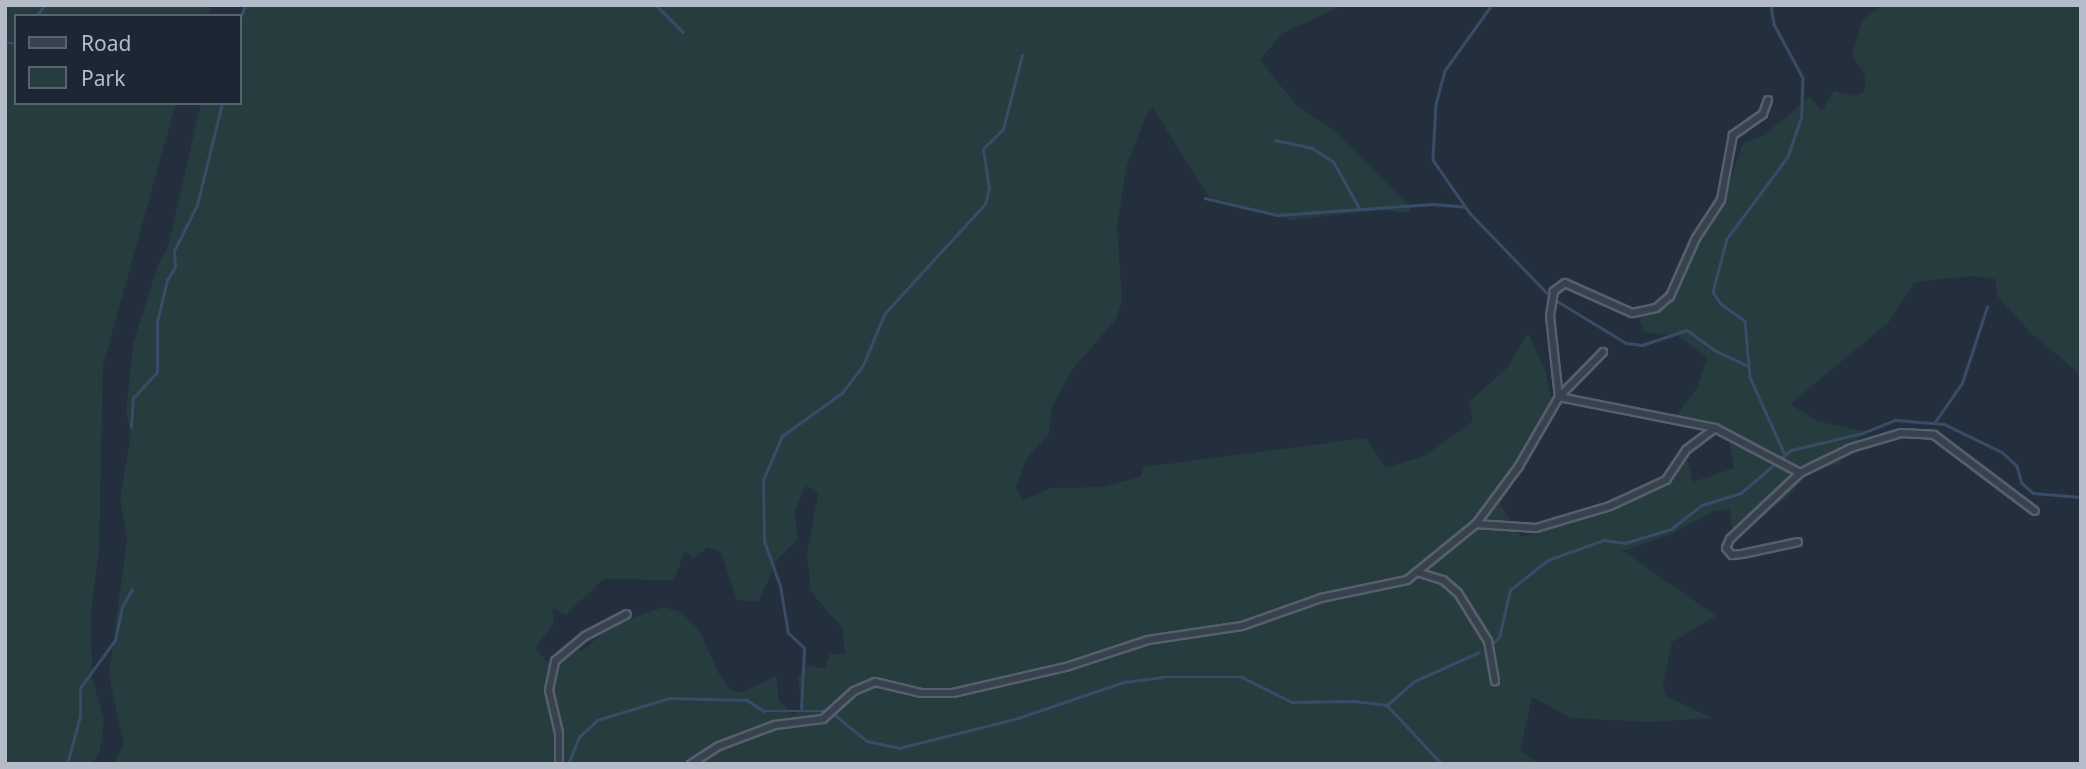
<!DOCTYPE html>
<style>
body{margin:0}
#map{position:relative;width:2086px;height:769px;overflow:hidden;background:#242f3e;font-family:"Noto Sans",sans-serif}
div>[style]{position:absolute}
.green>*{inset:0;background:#263c3f}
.stream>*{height:2.5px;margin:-1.25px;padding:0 1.25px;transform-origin:1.25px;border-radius:1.25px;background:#394c67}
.roads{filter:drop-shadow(2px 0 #565f6c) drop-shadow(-2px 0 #565f6c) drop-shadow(0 2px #565f6c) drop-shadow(0 -2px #565f6c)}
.street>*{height:6px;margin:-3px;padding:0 3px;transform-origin:3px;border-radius:3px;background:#38414e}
span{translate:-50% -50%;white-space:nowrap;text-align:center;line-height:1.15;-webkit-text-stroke:6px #1d2633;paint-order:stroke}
.frame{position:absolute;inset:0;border:7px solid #b4bcc9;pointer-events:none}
.legend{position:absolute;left:14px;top:14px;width:228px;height:91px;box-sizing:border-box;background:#1d2633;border:2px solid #59626f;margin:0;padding:9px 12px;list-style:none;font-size:21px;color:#b4bcc9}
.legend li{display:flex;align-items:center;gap:14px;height:35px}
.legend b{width:35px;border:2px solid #59626f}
</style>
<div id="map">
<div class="green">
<div style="clip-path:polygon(5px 5px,212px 5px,207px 16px,16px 16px,16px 103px,176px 103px,103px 365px,99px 551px,91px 612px,92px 676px,104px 720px,100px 752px,92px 764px,5px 764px)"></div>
<div style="clip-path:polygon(evenodd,245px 5px,1344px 5px,1283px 33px,1260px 60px,1296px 105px,1332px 129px,1410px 207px,1410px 213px,1380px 210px,1291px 220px,1208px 196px,1153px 108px,1147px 113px,1127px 164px,1117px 226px,1122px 299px,1116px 319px,1073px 369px,1052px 406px,1049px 434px,1026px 459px,1016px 487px,1023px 500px,1051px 488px,1102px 487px,1140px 477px,1144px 467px,1366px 438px,1385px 468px,1425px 456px,1473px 421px,1469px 402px,1508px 367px,1528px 333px,1545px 370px,1553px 406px,1545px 429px,1500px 505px,1522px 537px,1644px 492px,1647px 482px,1663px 483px,1672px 474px,1671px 461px,1687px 458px,1693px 482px,1734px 468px,1728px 436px,1715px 428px,1672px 421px,1697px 388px,1707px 358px,1679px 336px,1644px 332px,1638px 314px,1672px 299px,1691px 255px,1723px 202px,1743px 143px,1763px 136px,1810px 97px,1822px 111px,1834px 91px,1855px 96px,1865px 91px,1865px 75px,1852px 55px,1862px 20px,1884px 5px,2081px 5px,2081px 375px,2031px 333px,1998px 297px,1995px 279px,1973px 276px,1914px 282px,1889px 322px,1790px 404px,1817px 421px,1867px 432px,1839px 454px,1841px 463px,1809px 472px,1787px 497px,1737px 535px,1732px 536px,1730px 509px,1714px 511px,1671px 534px,1623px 551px,1716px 616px,1672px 642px,1663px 686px,1666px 696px,1712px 718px,1649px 722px,1571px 718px,1532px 697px,1520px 750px,1539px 764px,113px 764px,124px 746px,109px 676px,127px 538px,120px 499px,131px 434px,126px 413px,133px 344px,159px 262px,168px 247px,201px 103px,240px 103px,240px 16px,245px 5px,806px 485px,818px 494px,807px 555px,811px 592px,842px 628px,845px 655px,830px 654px,825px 669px,805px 665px,798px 679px,803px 707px,793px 715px,779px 701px,776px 676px,743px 692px,732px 691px,720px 676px,699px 630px,682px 613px,664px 607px,611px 625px,584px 650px,565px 651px,548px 662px,535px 649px,554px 622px,552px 607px,566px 615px,603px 579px,674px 580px,685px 551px,693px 558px,708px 547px,721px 552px,737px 600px,758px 602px,778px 559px,798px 539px,795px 511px,806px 485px)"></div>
</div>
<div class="stream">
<div style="left:656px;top:5px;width:38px;rotate:45deg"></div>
<div style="left:1492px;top:5px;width:81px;rotate:125.5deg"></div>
<div style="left:1445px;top:71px;width:34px;rotate:105deg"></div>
<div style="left:1436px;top:104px;width:56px;rotate:93.1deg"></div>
<div style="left:1433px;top:160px;width:65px;rotate:55.1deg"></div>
<div style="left:1470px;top:213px;width:111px;rotate:46.1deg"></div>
<div style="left:1771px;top:5px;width:19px;rotate:81deg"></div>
<div style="left:1774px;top:24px;width:61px;rotate:61.8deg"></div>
<div style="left:1803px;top:78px;width:38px;rotate:92deg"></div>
<div style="left:1802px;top:116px;width:43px;rotate:108.9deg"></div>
<div style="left:1788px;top:157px;width:102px;rotate:126.6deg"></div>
<div style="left:1727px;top:239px;width:55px;rotate:104.8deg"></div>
<div style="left:1713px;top:292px;width:14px;rotate:56deg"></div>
<div style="left:1721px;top:304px;width:29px;rotate:35deg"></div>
<div style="left:1745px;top:321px;width:56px;rotate:84.9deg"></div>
<div style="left:1750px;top:377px;width:85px;rotate:65.8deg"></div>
<div style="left:36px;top:16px;width:14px;rotate:-51deg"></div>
<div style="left:240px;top:19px;width:15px;rotate:-70deg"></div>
<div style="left:5px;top:43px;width:11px"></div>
<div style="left:1275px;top:140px;width:38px;rotate:12deg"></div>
<div style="left:1312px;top:148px;width:25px;rotate:32deg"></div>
<div style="left:1333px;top:161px;width:55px;rotate:60.6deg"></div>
<div style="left:1205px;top:198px;width:74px;rotate:13.3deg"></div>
<div style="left:1277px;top:215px;width:156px;rotate:-4deg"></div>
<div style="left:1433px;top:204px;width:32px;rotate:5deg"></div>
<div style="left:1554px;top:299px;width:84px;rotate:31.4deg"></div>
<div style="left:1626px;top:343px;width:16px;rotate:7deg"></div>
<div style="left:1642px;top:345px;width:47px;rotate:-18.4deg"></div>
<div style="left:1687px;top:330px;width:36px;rotate:36deg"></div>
<div style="left:1716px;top:351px;width:35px;rotate:25deg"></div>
<div style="left:1935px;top:422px;width:47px;rotate:-55.3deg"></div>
<div style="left:1962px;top:383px;width:80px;rotate:-71.8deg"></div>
<div style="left:131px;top:427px;width:29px;rotate:-86deg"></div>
<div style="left:133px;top:398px;width:35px;rotate:-47deg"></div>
<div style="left:157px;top:372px;width:50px;rotate:-90deg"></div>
<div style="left:157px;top:322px;width:43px;rotate:-76.6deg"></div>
<div style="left:167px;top:280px;width:15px;rotate:-58deg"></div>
<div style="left:175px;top:267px;width:16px;rotate:-94deg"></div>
<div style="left:174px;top:251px;width:51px;rotate:-63.4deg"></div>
<div style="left:197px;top:205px;width:105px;rotate:-76.2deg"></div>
<div style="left:1491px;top:645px;width:11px;rotate:-45deg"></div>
<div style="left:1499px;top:637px;width:48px;rotate:-76.8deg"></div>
<div style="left:1510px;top:590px;width:48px;rotate:-38.3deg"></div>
<div style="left:1548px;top:560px;width:59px;rotate:-19.7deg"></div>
<div style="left:1604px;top:540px;width:21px;rotate:8deg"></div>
<div style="left:1625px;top:543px;width:48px;rotate:-16.9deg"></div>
<div style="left:1671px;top:529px;width:39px;rotate:-38deg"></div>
<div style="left:1702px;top:505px;width:41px;rotate:-17.1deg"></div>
<div style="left:1741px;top:493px;width:66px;rotate:-40.7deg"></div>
<div style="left:1791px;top:450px;width:74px;rotate:-13.3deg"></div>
<div style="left:1863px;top:433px;width:35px;rotate:-22deg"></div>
<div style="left:1896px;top:420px;width:48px;rotate:4.8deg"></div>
<div style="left:1944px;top:424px;width:64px;rotate:25.8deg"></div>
<div style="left:2002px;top:452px;width:21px;rotate:43deg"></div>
<div style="left:2017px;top:466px;width:18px;rotate:74deg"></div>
<div style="left:2022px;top:483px;width:15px;rotate:42deg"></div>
<div style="left:2033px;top:493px;width:48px;rotate:4.8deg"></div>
<div style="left:1387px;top:705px;width:81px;rotate:47deg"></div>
<div style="left:801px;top:708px;width:60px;rotate:-87.1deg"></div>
<div style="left:804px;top:648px;width:22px;rotate:-137deg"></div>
<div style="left:788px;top:633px;width:48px;rotate:-99.7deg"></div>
<div style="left:780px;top:586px;width:48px;rotate:-109.6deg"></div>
<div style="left:764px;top:541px;width:61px;rotate:-90.9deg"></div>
<div style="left:763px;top:480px;width:48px;rotate:-66.6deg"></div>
<div style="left:782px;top:436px;width:74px;rotate:-35.6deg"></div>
<div style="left:842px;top:393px;width:35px;rotate:-53deg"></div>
<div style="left:863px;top:365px;width:56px;rotate:-67.1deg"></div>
<div style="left:885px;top:313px;width:148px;rotate:-47.5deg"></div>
<div style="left:985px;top:204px;width:16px;rotate:-75deg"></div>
<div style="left:989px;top:189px;width:40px;rotate:-98.5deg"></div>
<div style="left:983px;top:149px;width:28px;rotate:-45deg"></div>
<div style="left:1003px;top:129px;width:76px;rotate:-75.6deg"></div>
<div style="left:835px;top:715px;width:41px;rotate:39.1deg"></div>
<div style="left:867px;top:741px;width:33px;rotate:12deg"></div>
<div style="left:899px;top:748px;width:123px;rotate:-14.1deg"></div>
<div style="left:1018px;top:718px;width:112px;rotate:-18.8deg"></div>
<div style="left:1124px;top:682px;width:38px;rotate:-7deg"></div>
<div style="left:1162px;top:677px;width:80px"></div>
<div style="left:1242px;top:677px;width:56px;rotate:26.6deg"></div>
<div style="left:1292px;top:702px;width:62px;rotate:-0.9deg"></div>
<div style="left:1354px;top:701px;width:33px;rotate:7deg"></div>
<div style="left:1387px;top:705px;width:35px;rotate:-41deg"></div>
<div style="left:1413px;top:682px;width:72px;rotate:-24.4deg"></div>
<div style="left:67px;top:764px;width:50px;rotate:-74.8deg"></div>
<div style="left:80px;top:716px;width:28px;rotate:-90deg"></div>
<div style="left:80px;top:688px;width:59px;rotate:-53.9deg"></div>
<div style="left:115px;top:640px;width:34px;rotate:-78deg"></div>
<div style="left:122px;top:607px;width:20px;rotate:-60deg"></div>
<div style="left:568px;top:764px;width:29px;rotate:-68deg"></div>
<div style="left:579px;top:737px;width:25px;rotate:-43deg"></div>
<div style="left:597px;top:720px;width:76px;rotate:-16.8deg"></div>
<div style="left:670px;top:698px;width:77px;rotate:1.5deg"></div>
<div style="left:747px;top:700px;width:20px;rotate:33deg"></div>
<div style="left:764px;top:711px;width:64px"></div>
</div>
<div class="roads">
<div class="street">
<div style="left:1768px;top:100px;width:15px;rotate:110deg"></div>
<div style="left:1763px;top:114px;width:37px;rotate:145deg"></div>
<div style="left:1733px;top:135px;width:66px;rotate:100.5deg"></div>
<div style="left:1721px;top:200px;width:45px;rotate:123.3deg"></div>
<div style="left:1696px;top:238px;width:64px;rotate:114.1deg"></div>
<div style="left:1670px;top:296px;width:18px;rotate:139deg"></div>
<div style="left:1656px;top:308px;width:25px;rotate:168deg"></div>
<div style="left:1632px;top:313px;width:73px;rotate:-155.9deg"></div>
<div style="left:1565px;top:283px;width:14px;rotate:144deg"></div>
<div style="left:1554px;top:291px;width:25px;rotate:99deg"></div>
<div style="left:1550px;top:316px;width:81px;rotate:83.7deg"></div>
<div style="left:1559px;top:397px;width:159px;rotate:11.2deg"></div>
<div style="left:1715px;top:428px;width:96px;rotate:27.9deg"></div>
<div style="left:1476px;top:524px;width:60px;rotate:3.8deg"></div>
<div style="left:1536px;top:528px;width:77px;rotate:-16.6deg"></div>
<div style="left:1610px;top:506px;width:62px;rotate:-24.9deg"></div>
<div style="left:1666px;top:480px;width:36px;rotate:-56deg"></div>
<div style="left:1686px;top:450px;width:36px;rotate:-37deg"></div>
<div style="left:1798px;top:542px;width:57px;rotate:167.9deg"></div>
<div style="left:1742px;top:554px;width:10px;rotate:174deg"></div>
<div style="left:1732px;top:555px;width:9px;rotate:-131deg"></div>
<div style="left:1726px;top:548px;width:10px;rotate:-66deg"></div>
<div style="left:1730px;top:539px;width:96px;rotate:-43.3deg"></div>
<div style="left:1800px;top:473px;width:57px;rotate:-26.1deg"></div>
<div style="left:1851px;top:448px;width:52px;rotate:-16.7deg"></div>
<div style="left:1901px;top:433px;width:33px;rotate:3deg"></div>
<div style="left:1934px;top:435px;width:126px;rotate:37deg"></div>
<div style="left:1420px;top:573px;width:24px;rotate:17deg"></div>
<div style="left:1443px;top:580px;width:20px;rotate:41deg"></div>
<div style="left:1458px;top:593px;width:57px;rotate:58deg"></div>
<div style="left:1488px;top:641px;width:41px;rotate:80.1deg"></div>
<div style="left:559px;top:764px;width:31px;rotate:-90deg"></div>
<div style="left:559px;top:733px;width:44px;rotate:-103.1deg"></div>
<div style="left:549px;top:690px;width:30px;rotate:-78deg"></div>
<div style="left:555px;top:661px;width:39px;rotate:-40deg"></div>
<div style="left:585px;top:636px;width:47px;rotate:-27.6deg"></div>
<div style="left:691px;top:764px;width:33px;rotate:-33deg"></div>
<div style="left:719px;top:746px;width:60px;rotate:-20.6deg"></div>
<div style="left:775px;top:725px;width:48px;rotate:-7.1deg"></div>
<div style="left:823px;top:719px;width:42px;rotate:-42.1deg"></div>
<div style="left:854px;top:691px;width:23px;rotate:-23deg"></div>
<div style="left:875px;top:682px;width:47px;rotate:13.4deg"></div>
<div style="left:921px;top:693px;width:32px"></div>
<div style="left:953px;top:693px;width:116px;rotate:-13deg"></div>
<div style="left:1066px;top:667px;width:86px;rotate:-18.2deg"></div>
<div style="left:1148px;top:640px;width:95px;rotate:-8.5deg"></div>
<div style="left:1242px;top:626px;width:84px;rotate:-19.5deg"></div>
<div style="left:1321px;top:598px;width:88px;rotate:-11.8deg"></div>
<div style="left:1407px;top:580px;width:89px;rotate:-39.1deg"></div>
<div style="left:1476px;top:524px;width:72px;rotate:-53.4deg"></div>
<div style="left:1519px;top:466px;width:80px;rotate:-59.9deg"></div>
<div style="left:1559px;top:397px;width:63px;rotate:-45.6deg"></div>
</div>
</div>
<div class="frame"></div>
<ul class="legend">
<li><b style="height:9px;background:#38414e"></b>Road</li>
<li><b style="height:19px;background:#263c3f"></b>Park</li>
</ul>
</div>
